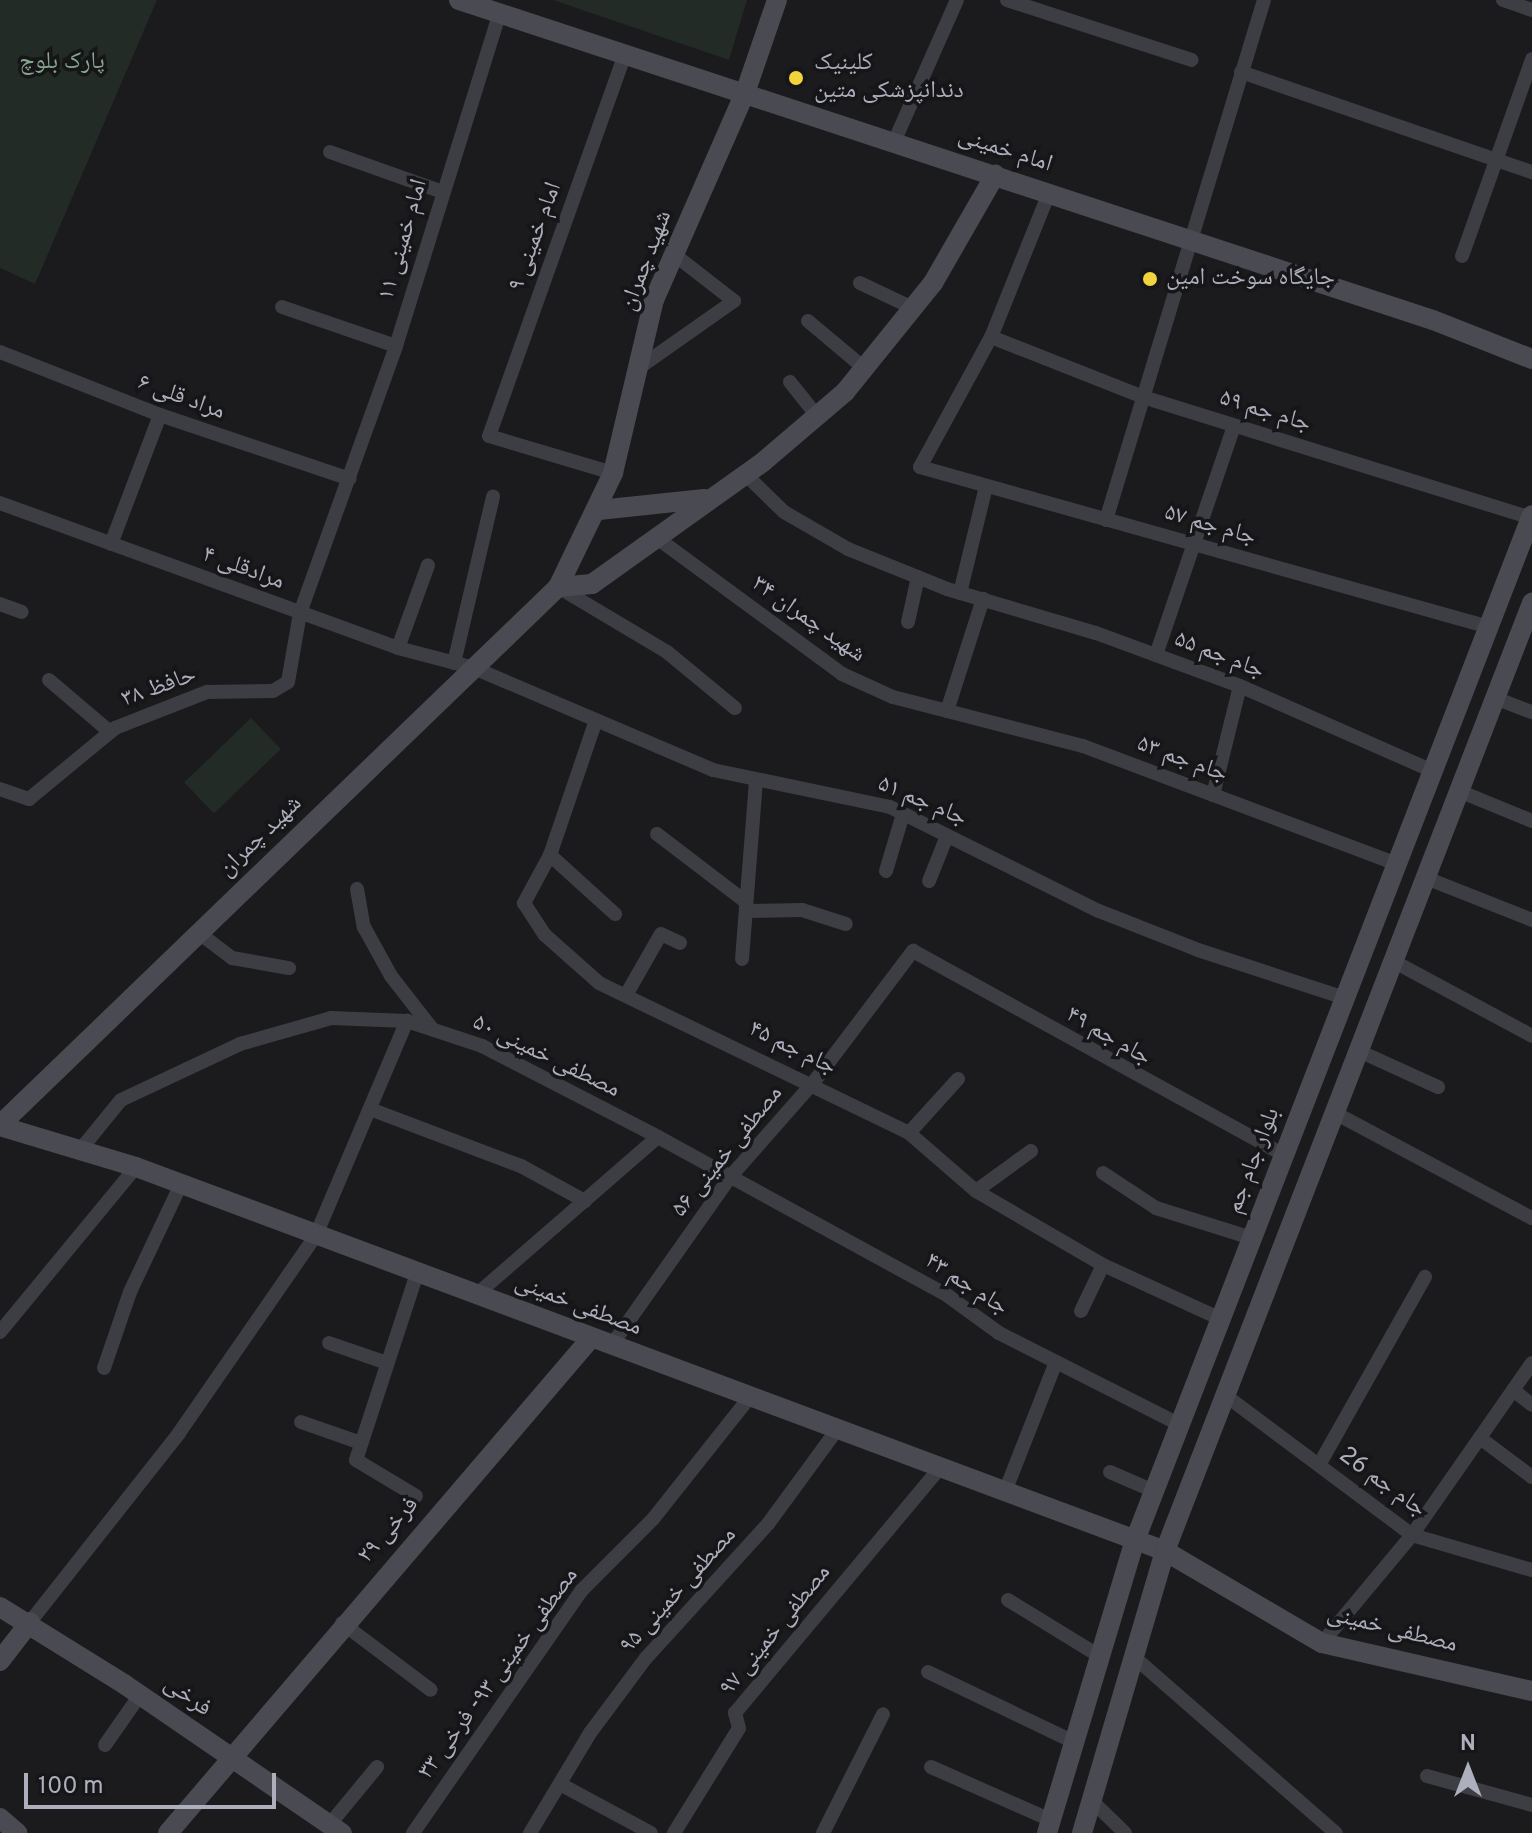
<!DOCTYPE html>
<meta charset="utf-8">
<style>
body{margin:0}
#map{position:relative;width:1532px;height:1833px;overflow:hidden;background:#1b1a1d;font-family:Overpass,"Noto Naskh Arabic",sans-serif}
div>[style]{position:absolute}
.green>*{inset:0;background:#222b25;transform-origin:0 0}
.street>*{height:14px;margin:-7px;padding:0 7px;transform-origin:7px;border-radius:7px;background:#3d3d44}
.secondary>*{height:20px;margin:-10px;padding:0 10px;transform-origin:10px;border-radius:10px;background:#494a52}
.dots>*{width:22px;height:22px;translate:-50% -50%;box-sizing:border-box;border:4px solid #161518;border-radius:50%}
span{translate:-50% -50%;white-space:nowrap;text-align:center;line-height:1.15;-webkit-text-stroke:7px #161518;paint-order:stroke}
.park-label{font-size:24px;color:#85a68c}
.poi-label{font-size:24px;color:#adafbc}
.left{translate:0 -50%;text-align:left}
.street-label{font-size:24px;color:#adafbc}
.north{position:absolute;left:1428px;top:1729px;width:80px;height:80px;-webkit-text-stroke:6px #161518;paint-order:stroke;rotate:0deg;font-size:22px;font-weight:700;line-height:32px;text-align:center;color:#adafbc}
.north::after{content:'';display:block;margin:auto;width:28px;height:36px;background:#adafbc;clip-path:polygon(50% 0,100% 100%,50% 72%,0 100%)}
.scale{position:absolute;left:24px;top:1773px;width:252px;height:36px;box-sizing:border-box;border:4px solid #adafbc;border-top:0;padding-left:10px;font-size:24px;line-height:28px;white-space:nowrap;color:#adafbc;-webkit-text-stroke:6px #161518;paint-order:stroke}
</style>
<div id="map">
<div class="green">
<div style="clip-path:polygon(0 0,157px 0,35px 284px,0 268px)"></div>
<div style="clip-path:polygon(553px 0,747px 0,729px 60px)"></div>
<div style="left:251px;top:718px;width:43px;height:93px;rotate:46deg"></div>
</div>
<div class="street">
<div style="left:1007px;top:0;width:194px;rotate:18deg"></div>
<div style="left:1503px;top:0;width:31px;rotate:19deg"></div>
<div style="left:1241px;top:72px;width:308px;rotate:19deg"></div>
<div style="left:894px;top:142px;width:155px;rotate:-66.1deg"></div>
<div style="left:330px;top:152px;width:117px;rotate:19.5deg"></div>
<div style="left:1049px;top:193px;width:155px;rotate:111.9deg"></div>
<div style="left:991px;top:337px;width:148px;rotate:118.6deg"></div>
<div style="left:920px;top:467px;width:591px;rotate:15.71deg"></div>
<div style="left:1462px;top:256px;width:209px;rotate:-70.4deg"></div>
<div style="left:860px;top:283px;width:59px;rotate:25.3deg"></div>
<div style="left:282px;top:307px;width:120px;rotate:18.9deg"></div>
<div style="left:808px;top:321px;width:73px;rotate:40deg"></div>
<div style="left:991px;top:337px;width:163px;rotate:21.5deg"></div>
<div style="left:1143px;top:397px;width:406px;rotate:17.3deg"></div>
<div style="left:0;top:352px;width:172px;rotate:21.5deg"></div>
<div style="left:160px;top:415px;width:200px;rotate:18.6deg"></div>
<div style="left:640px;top:367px;width:115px;rotate:-35.1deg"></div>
<div style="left:734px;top:301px;width:75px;rotate:-142.1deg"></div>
<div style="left:790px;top:382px;width:43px;rotate:51.5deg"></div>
<div style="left:613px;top:473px;width:129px;rotate:-163.4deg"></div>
<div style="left:489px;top:436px;width:405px;rotate:-70.4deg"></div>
<div style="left:744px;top:473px;width:56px;rotate:44.3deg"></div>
<div style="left:784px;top:512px;width:74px;rotate:30deg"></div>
<div style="left:848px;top:549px;width:107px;rotate:22deg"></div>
<div style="left:947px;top:589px;width:155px;rotate:16.5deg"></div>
<div style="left:1096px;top:633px;width:153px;rotate:20.2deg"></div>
<div style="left:1240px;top:686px;width:211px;rotate:23.8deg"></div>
<div style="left:0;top:503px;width:424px;rotate:20deg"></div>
<div style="left:398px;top:648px;width:79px;rotate:14.7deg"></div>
<div style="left:474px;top:668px;width:260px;rotate:23.1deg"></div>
<div style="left:713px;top:770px;width:181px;rotate:11.8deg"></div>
<div style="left:890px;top:807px;width:233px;rotate:26.5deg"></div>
<div style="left:1099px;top:911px;width:106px;rotate:21.5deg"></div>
<div style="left:1198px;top:950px;width:155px;rotate:18.1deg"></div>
<div style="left:1106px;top:520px;width:543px;rotate:-73.1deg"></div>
<div style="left:657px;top:538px;width:230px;rotate:36.3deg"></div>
<div style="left:842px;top:674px;width:56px;rotate:24.3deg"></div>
<div style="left:893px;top:697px;width:196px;rotate:14.5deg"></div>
<div style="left:1083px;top:746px;width:335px;rotate:20.6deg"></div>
<div style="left:111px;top:544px;width:138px;rotate:-69.2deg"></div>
<div style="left:558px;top:587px;width:127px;rotate:30.8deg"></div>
<div style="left:667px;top:652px;width:88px;rotate:39.5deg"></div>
<div style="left:960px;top:593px;width:110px;rotate:-76.3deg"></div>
<div style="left:0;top:604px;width:23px;rotate:20deg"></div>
<div style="left:908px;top:622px;width:46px;rotate:-77.5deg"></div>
<div style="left:398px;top:648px;width:88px;rotate:-70.1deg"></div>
<div style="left:1156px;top:655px;width:242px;rotate:-71.2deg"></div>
<div style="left:454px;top:663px;width:171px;rotate:-76.8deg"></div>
<div style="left:49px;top:680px;width:80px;rotate:40.4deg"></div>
<div style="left:1495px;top:698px;width:40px;rotate:21deg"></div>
<div style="left:947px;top:711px;width:118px;rotate:-72.2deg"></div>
<div style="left:595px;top:723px;width:139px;rotate:108.8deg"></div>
<div style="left:550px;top:855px;width:55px;rotate:118.4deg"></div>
<div style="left:524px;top:903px;width:38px;rotate:57deg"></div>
<div style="left:545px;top:935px;width:72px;rotate:41.6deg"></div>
<div style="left:599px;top:983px;width:344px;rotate:25.8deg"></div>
<div style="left:909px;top:1133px;width:89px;rotate:40.9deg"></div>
<div style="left:976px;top:1191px;width:147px;rotate:30.2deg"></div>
<div style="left:1103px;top:1265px;width:130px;rotate:24.6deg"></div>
<div style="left:0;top:789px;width:31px;rotate:19deg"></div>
<div style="left:29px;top:799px;width:112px;rotate:-39.5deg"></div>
<div style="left:115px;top:728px;width:99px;rotate:-21.4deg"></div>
<div style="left:207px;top:692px;width:66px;rotate:-0.9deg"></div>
<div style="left:273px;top:691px;width:17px;rotate:-31deg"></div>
<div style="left:288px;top:682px;width:70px;rotate:-80.1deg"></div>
<div style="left:300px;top:613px;width:284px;rotate:-70.2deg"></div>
<div style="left:396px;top:346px;width:349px;rotate:-72.7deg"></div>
<div style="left:1459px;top:791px;width:79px;rotate:22.3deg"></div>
<div style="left:1213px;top:795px;width:112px;rotate:-76.1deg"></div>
<div style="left:657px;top:834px;width:112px;rotate:37.4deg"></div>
<div style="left:550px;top:855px;width:88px;rotate:42.2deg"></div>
<div style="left:886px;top:871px;width:59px;rotate:-73.4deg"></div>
<div style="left:1426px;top:878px;width:114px;rotate:21.6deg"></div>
<div style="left:929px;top:881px;width:48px;rotate:-68.2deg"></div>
<div style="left:357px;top:889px;width:39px;rotate:80deg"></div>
<div style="left:364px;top:927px;width:56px;rotate:61.1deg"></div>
<div style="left:391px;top:976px;width:68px;rotate:52.1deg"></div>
<div style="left:746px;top:911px;width:56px;rotate:-1deg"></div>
<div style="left:802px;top:910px;width:46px;rotate:17.7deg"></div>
<div style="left:199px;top:933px;width:41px;rotate:37.1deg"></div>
<div style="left:232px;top:958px;width:58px;rotate:10deg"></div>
<div style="left:742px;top:959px;width:179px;rotate:-85.5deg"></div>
<div style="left:1393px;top:961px;width:158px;rotate:28.3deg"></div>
<div style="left:626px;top:995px;width:70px;rotate:-60.2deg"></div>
<div style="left:661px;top:934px;width:21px;rotate:25deg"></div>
<div style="left:1359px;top:1051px;width:87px;rotate:24.5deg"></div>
<div style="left:370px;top:1109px;width:161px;rotate:20.7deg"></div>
<div style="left:521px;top:1166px;width:73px;rotate:28.7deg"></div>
<div style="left:1335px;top:1113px;width:223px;rotate:28.1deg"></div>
<div style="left:909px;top:1133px;width:73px;rotate:-47.8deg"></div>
<div style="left:81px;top:1149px;width:63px;rotate:-50.8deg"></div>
<div style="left:121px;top:1100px;width:132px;rotate:-25.2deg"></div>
<div style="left:240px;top:1044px;width:95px;rotate:-15.9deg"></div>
<div style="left:331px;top:1018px;width:76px;rotate:2.3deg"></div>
<div style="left:407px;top:1021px;width:79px;rotate:18.4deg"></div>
<div style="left:482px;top:1046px;width:198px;rotate:27.3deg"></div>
<div style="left:658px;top:1137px;width:331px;rotate:28.7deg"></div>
<div style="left:948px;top:1296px;width:63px;rotate:36deg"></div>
<div style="left:999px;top:1333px;width:203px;rotate:26.9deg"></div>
<div style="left:1103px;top:1173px;width:64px;rotate:33.4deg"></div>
<div style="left:1156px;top:1208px;width:101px;rotate:17.4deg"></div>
<div style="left:976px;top:1191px;width:68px;rotate:-36deg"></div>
<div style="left:476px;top:1295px;width:241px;rotate:-41deg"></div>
<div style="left:1081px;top:1311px;width:51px;rotate:-64.4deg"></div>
<div style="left:0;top:1332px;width:214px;rotate:-50.5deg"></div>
<div style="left:329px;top:1343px;width:61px;rotate:19deg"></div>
<div style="left:611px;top:1346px;width:208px;rotate:-54.8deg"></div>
<div style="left:731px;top:1176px;width:124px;rotate:-48.6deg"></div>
<div style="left:813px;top:1083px;width:166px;rotate:-52.9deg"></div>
<div style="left:913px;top:951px;width:423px;rotate:28.8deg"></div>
<div style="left:104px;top:1368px;width:80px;rotate:-71.1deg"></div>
<div style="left:130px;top:1292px;width:119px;rotate:-64.7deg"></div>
<div style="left:1513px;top:1390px;width:24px;rotate:38deg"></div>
<div style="left:1225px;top:1395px;width:234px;rotate:36.8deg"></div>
<div style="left:1412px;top:1535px;width:125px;rotate:16.3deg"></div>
<div style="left:301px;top:1422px;width:64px;rotate:19.3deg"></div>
<div style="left:1480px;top:1438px;width:65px;rotate:36.9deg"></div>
<div style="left:1319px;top:1465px;width:216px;rotate:-60.6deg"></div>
<div style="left:1110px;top:1472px;width:48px;rotate:23.4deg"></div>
<div style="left:1004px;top:1494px;width:142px;rotate:-68.5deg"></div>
<div style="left:416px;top:1496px;width:70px;rotate:-149deg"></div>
<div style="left:356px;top:1460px;width:197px;rotate:-71.9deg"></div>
<div style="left:1008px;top:1600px;width:109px;rotate:31.5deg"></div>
<div style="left:30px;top:1622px;width:241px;rotate:-51.7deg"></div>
<div style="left:179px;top:1433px;width:241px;rotate:-55.3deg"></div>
<div style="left:316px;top:1235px;width:233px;rotate:-67deg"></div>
<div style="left:342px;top:1623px;width:111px;rotate:37deg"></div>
<div style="left:1322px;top:1643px;width:141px;rotate:-50.2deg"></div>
<div style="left:1412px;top:1535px;width:210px;rotate:-55.1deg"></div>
<div style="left:1134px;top:1657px;width:268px;rotate:41.1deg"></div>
<div style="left:928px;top:1672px;width:164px;rotate:25.6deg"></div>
<div style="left:105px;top:1745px;width:61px;rotate:-55deg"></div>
<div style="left:931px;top:1767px;width:133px;rotate:23.9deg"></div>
<div style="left:1427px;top:1776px;width:109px;rotate:15.4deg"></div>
<div style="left:560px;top:1784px;width:103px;rotate:28.3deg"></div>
<div style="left:1092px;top:1801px;width:46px;rotate:44.1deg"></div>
<div style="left:330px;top:1824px;width:74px;rotate:-50.5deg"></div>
<div style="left:413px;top:1833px;width:295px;rotate:-55.2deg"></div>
<div style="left:581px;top:1591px;width:102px;rotate:-45deg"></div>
<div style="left:653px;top:1519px;width:154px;rotate:-51.6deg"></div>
<div style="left:530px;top:1833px;width:117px;rotate:-59deg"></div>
<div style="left:590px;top:1733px;width:94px;rotate:-53.3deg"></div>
<div style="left:646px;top:1658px;width:181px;rotate:-47.7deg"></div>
<div style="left:768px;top:1524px;width:115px;rotate:-53.8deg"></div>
<div style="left:674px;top:1833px;width:123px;rotate:-58.2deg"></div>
<div style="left:739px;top:1728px;width:16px;rotate:-105deg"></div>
<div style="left:735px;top:1713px;width:318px;rotate:-50.1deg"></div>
<div style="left:823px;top:1833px;width:133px;rotate:-63.2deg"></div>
</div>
<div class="secondary">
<div style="left:459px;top:0;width:1025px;rotate:18.19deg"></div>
<div style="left:1433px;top:320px;width:106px;rotate:21.5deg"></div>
<div style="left:599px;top:510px;width:106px;rotate:-6deg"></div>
<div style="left:558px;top:587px;width:127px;rotate:-64.2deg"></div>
<div style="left:613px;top:473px;width:178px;rotate:-76.7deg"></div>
<div style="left:654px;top:300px;width:226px;rotate:-66.3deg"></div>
<div style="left:745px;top:93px;width:98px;rotate:-71deg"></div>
<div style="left:0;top:1125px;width:775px;rotate:-43.95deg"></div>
<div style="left:558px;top:587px;width:34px;rotate:-5deg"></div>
<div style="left:592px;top:584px;width:210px;rotate:-35.5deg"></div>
<div style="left:763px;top:462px;width:108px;rotate:-40.5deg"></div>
<div style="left:845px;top:392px;width:140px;rotate:-51.1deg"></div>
<div style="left:933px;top:283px;width:125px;rotate:-60.1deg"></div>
<div style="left:0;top:1126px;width:142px;rotate:16.8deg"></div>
<div style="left:136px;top:1167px;width:1098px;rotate:20.46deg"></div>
<div style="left:1165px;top:1551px;width:182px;rotate:30.4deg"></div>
<div style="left:1322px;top:1643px;width:215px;rotate:12.9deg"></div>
<div style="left:0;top:1607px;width:146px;rotate:31.8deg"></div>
<div style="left:124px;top:1684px;width:264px;rotate:34.4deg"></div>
<div style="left:0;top:1661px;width:49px;rotate:-52.4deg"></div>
<div style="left:0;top:1818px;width:23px;rotate:41deg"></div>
<div style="left:168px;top:1833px;width:651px;rotate:-49.48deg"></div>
<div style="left:1047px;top:1833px;width:303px;rotate:-73.3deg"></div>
<div style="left:1134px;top:1543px;width:1102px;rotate:-68.84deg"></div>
<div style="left:1082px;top:1833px;width:294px;rotate:-73.6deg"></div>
<div style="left:1165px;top:1551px;width:1017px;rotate:-68.84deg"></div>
</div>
<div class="dots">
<div style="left:796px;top:78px;background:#f1d33e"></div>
<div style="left:1150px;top:279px;background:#f1d33e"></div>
</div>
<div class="park-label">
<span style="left:62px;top:63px">پارک بلوچ</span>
</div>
<div class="poi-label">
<span class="left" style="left:814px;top:78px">کلینیک<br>دندانپزشکی متین</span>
<span class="left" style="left:1166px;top:279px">جایگاه سوخت امین</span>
</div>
<div class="street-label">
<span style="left:1005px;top:151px;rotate:18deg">امام خمینی</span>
<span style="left:536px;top:237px;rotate:-70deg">امام خمینی ۹</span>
<span style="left:404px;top:240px;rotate:-74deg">امام خمینی ۱۱</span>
<span style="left:647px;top:261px;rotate:-69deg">شهید چمران</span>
<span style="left:181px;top:398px;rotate:20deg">مراد قلی ۶</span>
<span style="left:1265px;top:412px;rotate:17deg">جام جم ۵۹</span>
<span style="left:1210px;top:526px;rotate:16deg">جام جم ۵۷</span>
<span style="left:243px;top:569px;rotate:20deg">مرادقلی ۴</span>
<span style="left:808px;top:620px;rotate:35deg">شهید چمران ۳۴</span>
<span style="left:1219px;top:656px;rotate:21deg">جام جم ۵۵</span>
<span style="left:159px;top:688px;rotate:-20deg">حافظ ۳۸</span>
<span style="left:1182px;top:760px;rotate:20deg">جام جم ۵۳</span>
<span style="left:922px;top:802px;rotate:23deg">جام جم ۵۱</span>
<span style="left:261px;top:837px;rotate:-44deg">شهید چمران</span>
<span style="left:1108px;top:1037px;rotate:30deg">جام جم ۴۹</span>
<span style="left:792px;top:1049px;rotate:26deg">جام جم ۴۵</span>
<span style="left:546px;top:1057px;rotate:26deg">مصطفی خمینی ۵۰</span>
<span style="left:728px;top:1152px;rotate:-51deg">مصطفی خمینی ۵۶</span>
<span style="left:1254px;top:1161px;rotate:-69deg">بلوار جام جم</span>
<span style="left:966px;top:1285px;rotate:33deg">جام جم ۴۳</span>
<span style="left:578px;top:1306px;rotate:21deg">مصطفی خمینی</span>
<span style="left:1382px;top:1483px;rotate:36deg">جام جم 26</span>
<span style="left:389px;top:1531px;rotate:-49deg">فرخی ۲۹</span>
<span style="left:679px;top:1591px;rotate:-48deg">مصطفی خمینی ۹۵</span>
<span style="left:1392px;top:1630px;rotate:14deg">مصطفی خمینی</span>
<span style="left:776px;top:1631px;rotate:-51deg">مصطفی خمینی ۹۷</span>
<span style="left:499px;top:1674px;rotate:-54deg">مصطفی خمینی ۹۳- فرخی ۳۳</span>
<span style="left:187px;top:1697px;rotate:36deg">فرخی</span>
</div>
<div class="north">N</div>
<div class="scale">100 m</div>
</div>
